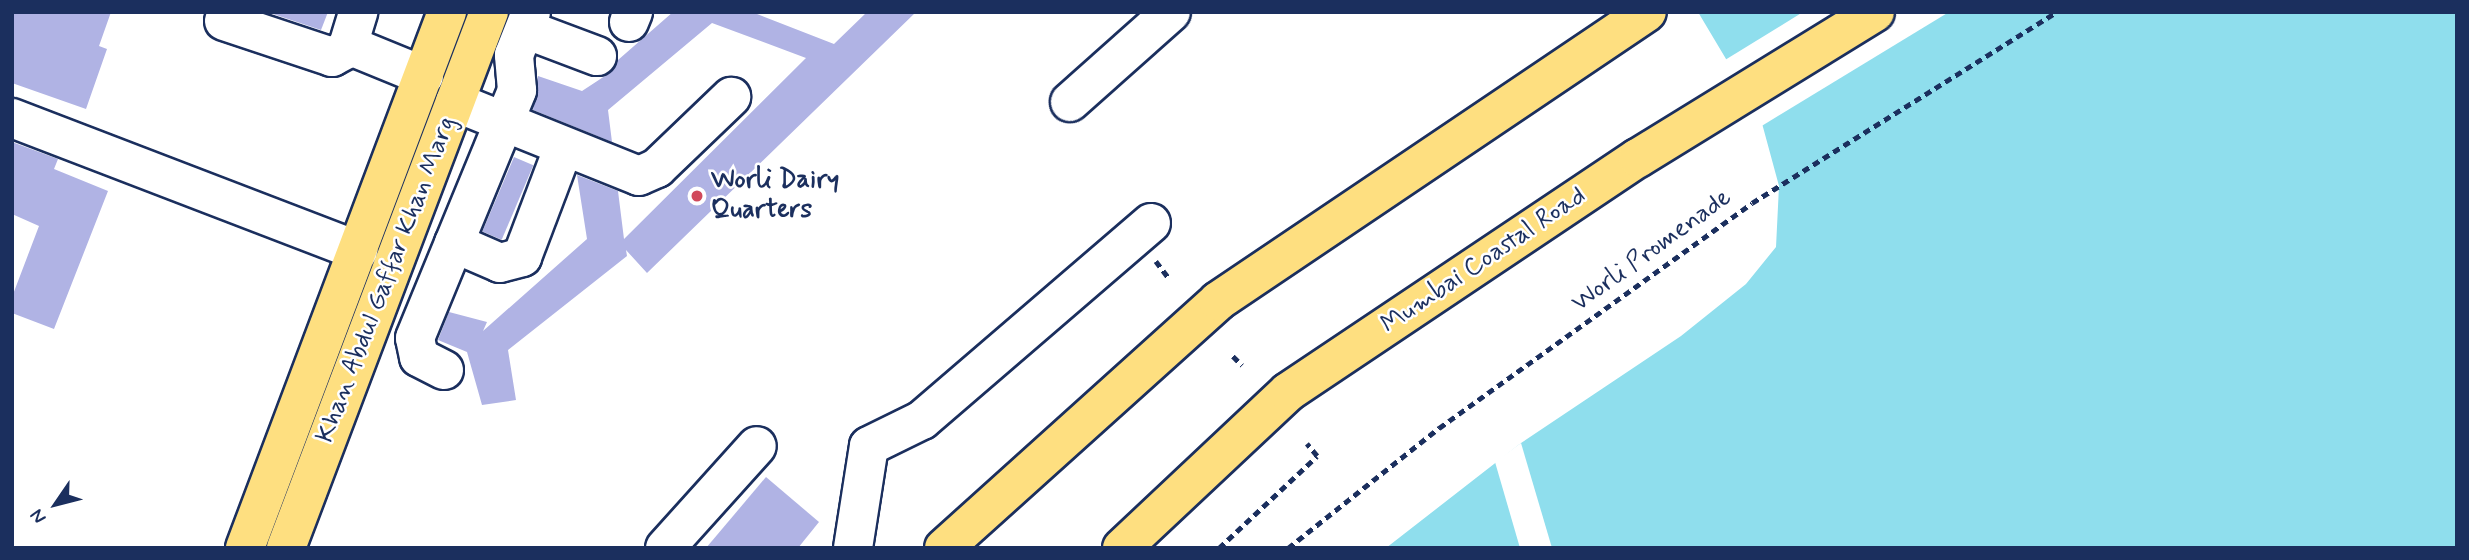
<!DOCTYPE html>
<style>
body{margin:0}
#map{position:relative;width:2469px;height:560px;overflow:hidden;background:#fff;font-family:Mynerve,sans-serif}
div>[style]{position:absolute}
.water>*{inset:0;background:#8fdeed}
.pier>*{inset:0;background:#fff}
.building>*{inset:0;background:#b0b3e4;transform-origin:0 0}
.path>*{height:4.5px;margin-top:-2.25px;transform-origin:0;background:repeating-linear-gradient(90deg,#1b2f5e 0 7px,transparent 0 12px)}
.roads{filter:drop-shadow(2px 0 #1b2f5e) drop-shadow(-2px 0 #1b2f5e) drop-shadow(0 2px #1b2f5e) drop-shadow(0 -2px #1b2f5e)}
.minor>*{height:38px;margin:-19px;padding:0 19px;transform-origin:19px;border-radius:19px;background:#fff}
.major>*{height:38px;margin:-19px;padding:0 19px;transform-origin:19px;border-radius:19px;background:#fedf80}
.highway>*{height:38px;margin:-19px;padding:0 19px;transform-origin:19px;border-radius:19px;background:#fedf80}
.dots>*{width:19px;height:19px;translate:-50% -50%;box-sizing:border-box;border:4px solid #fff;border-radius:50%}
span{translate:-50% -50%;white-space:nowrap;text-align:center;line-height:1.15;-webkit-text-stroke:5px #fff;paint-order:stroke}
.poi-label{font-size:26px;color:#1b2f5e;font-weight:700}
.left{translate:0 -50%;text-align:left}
.street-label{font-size:26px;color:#1b2f5e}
.frame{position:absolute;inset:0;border:14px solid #1b2f5e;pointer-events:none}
.north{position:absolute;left:21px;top:469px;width:70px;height:70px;-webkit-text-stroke:5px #fff;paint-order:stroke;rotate:235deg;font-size:19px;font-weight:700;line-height:28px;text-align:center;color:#1b2f5e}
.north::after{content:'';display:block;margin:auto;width:24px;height:32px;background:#1b2f5e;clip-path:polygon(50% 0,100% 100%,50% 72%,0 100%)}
</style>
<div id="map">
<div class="water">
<div style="clip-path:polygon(1698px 12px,2457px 12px,2457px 548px,1386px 548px,1521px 443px,1681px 336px,1746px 284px,1776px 247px,1779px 186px,1760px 116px)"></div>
</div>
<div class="pier">
<div style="clip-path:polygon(1803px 12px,1949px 12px,1760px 127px,1725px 60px)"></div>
<div style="clip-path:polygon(1521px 443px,1552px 548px,1520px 548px,1495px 462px)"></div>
</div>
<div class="building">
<div style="clip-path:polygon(12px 12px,111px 12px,99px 46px,107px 49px,86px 109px,12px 83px)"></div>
<div style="clip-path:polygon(267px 12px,328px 12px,321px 30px)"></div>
<div style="clip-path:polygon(673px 12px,752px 12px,834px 44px,867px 12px,916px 12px,647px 273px,626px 250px,627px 256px,508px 350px,516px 400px,482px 405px,467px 352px,438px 340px,449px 312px,487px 322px,483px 331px,587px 239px,577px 175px,618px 191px,624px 239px,806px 58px,712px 23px,608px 110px,612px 142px,533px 110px,538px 76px,582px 91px,611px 72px,618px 60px)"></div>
<div style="clip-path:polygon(12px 142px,58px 159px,54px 169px,108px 191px,54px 329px,12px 313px,12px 297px,39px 226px,12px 214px)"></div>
<div style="left:514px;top:157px;width:21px;height:81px;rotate:23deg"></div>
<div style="clip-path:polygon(766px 477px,819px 522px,798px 548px,706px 548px)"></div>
</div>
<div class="path">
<div style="left:1156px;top:261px;width:20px;rotate:53deg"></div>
<div style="left:1233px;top:356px;width:13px;rotate:45deg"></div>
<div style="left:1219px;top:548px;width:134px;rotate:-43.2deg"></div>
<div style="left:1317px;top:456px;width:16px;rotate:-130deg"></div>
<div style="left:1288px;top:548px;width:193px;rotate:-38.5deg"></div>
<div style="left:1439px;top:428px;width:385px;rotate:-35.7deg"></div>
<div style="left:1752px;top:203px;width:360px;rotate:-32.1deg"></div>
</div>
<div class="roads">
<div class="minor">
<div style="left:224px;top:21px;width:114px;rotate:18.4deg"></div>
<div style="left:332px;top:57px;width:17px;rotate:-28deg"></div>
<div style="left:347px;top:49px;width:39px;rotate:-73deg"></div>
<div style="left:629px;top:22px;width:11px;rotate:-68deg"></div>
<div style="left:525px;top:29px;width:77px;rotate:20.6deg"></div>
<div style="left:348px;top:45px;width:82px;rotate:22.2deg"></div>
<div style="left:455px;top:102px;width:198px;rotate:21.9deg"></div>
<div style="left:639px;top:176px;width:20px;rotate:-24deg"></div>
<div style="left:657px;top:168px;width:103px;rotate:-43.8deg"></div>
<div style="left:1070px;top:102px;width:135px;rotate:-41.7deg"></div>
<div style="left:12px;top:118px;width:371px;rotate:21deg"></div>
<div style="left:454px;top:243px;width:50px;rotate:23.5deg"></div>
<div style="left:500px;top:263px;width:23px;rotate:-15deg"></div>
<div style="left:522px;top:257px;width:116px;rotate:-69.2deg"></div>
<div style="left:444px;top:370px;width:28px;rotate:-153deg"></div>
<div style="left:419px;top:357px;width:19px;rotate:-102deg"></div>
<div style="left:415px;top:338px;width:268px;rotate:-67.6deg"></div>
<div style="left:517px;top:90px;width:35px;rotate:-95deg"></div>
<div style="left:514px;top:55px;width:46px;rotate:-68.4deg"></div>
<div style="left:665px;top:548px;width:137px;rotate:-48deg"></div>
<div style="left:853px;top:548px;width:103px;rotate:-81.1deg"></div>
<div style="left:869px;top:446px;width:59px;rotate:-26.1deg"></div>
<div style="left:922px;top:420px;width:302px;rotate:-40.7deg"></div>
</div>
<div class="major">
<div style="left:245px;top:548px;width:573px;rotate:-69.35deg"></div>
<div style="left:286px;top:548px;width:573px;rotate:-69.26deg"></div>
</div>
<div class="highway">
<div style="left:944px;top:548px;width:369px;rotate:-42deg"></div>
<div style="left:1218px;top:301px;width:517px;rotate:-33.97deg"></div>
<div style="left:1122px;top:548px;width:228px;rotate:-43.2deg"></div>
<div style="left:1288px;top:392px;width:421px;rotate:-33.8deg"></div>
<div style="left:1638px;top:158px;width:278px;rotate:-31.6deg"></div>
</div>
</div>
<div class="dots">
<div style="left:697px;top:196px;background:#d1495b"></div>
</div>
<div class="poi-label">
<span class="left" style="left:711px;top:196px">Worli Dairy<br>Quarters</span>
</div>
<div class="street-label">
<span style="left:1652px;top:251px;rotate:-36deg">Worli Promenade</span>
<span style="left:1484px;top:261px;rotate:-34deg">Mumbai Coastal Road</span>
<span style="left:387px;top:280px;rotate:-69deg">Khan Abdul Gaffar Khan Marg</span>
</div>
<div class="frame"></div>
<div class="north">N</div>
</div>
